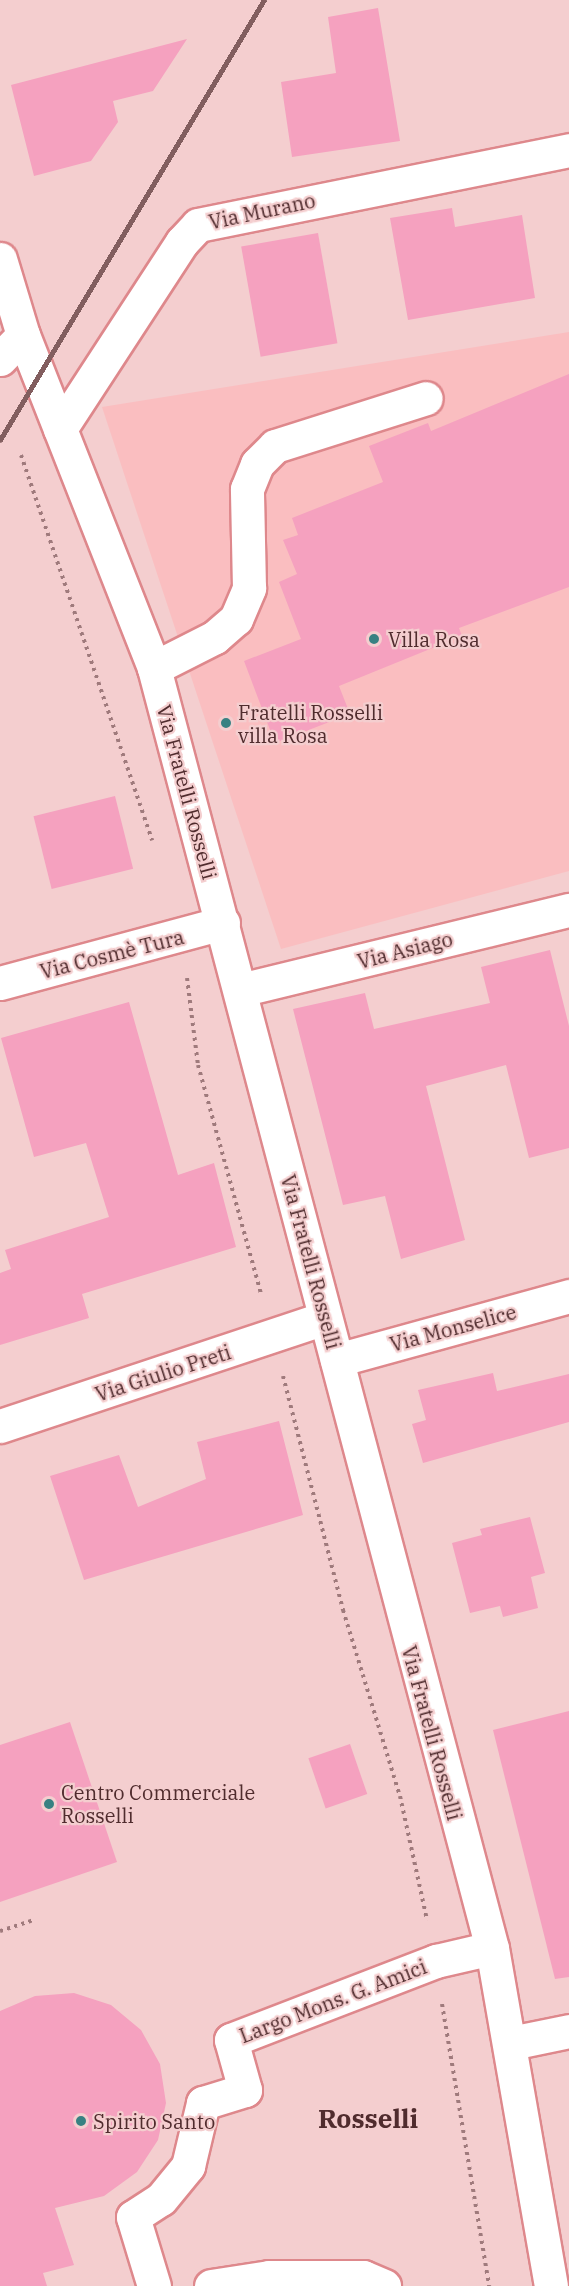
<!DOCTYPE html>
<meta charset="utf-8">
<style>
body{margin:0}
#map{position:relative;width:569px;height:2286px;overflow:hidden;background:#f4cecf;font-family:"IBM Plex Serif",serif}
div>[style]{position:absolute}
.built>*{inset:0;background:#fabec0}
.building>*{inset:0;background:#f5a1bf;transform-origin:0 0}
.path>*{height:4px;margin-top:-2px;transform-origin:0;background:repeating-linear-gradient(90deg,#9f7a7c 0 3px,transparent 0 7.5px)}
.roads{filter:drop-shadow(2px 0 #de888c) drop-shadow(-2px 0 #de888c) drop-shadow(0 2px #de888c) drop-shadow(0 -2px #de888c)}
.minor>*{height:33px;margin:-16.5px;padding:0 16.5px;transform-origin:16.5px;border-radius:16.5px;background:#fff}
.rail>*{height:4.5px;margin:-2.25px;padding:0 2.25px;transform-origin:2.25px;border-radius:2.25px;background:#825e5f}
.dots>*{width:16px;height:16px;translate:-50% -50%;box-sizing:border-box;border:3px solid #f4cecf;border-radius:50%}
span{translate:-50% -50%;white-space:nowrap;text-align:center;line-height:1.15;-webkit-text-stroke:4.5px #f4cecf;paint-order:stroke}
.street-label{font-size:20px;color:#502c2e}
.poi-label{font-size:20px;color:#502c2e}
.left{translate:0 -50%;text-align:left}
.district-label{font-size:26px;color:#502c2e;font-weight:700}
</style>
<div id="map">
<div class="built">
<div style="clip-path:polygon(569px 332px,569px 871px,281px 949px,102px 407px)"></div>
</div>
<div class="building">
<div style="clip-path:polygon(378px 8px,400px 141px,292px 157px,281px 82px,336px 73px,328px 17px)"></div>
<div style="clip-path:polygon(187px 39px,153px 91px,113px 101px,118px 122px,91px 161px,34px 176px,11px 85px)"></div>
<div style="clip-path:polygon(452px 208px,455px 227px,522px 215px,535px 298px,408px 320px,390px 218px)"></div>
<div style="left:318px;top:233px;width:112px;height:78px;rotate:80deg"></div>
<div style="clip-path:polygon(569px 374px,569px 587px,459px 628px,462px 636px,339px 686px,350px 714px,275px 743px,244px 661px,301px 639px,279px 582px,297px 574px,283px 540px,298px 535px,292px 518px,383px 482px,369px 446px,428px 423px,431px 431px)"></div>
<div style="left:115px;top:796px;width:75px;height:84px;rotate:76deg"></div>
<div style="clip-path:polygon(550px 950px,569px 1026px,569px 1148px,529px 1158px,506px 1065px,426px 1086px,465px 1240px,401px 1259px,385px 1196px,343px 1205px,293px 1009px,365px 993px,374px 1029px,490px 1003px,481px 967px)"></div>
<div style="clip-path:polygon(129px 1002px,178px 1175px,214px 1163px,236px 1247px,82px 1294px,89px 1318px,0 1345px,0 1273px,11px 1269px,5px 1250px,109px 1217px,86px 1143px,34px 1157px,1px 1038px)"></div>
<div style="clip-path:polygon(493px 1373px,497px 1391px,569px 1374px,569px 1422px,423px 1463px,412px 1424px,426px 1420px,418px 1390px)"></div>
<div style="clip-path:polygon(279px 1421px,303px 1515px,84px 1580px,50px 1476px,119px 1455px,138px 1507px,206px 1479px,197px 1442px)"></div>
<div style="clip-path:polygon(530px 1517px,545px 1573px,531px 1577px,538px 1608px,503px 1617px,500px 1606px,470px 1613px,452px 1543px,482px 1535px,480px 1529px)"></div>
<div style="clip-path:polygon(569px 1711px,569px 1977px,555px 1979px,493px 1730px)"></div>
<div style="clip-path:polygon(70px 1722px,117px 1862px,0 1902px,0 1745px)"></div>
<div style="left:350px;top:1744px;width:53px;height:44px;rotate:71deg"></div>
<div style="clip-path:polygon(74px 1993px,111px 2005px,141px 2030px,160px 2064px,166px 2103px,158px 2140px,137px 2172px,104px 2196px,55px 2208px,74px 2265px,43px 2273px,47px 2286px,0 2286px,0 2011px,35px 1996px)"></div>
</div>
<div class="path">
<div style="left:21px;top:455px;width:407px;rotate:71.2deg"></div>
<div style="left:187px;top:978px;width:88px;rotate:82.8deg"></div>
<div style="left:198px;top:1065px;width:238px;rotate:74.6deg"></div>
<div style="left:283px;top:1376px;width:242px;rotate:75.6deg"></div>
<div style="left:343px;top:1610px;width:195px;rotate:73deg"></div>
<div style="left:400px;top:1796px;width:127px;rotate:77.7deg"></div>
<div style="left:0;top:1931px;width:35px;rotate:-18deg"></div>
<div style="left:442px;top:2004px;width:286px;rotate:80.5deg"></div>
</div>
<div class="roads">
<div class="minor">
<div style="left:0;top:259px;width:79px;rotate:73.2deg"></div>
<div style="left:23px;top:335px;width:358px;rotate:68.5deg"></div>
<div style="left:154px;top:668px;width:1324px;rotate:75.21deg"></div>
<div style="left:492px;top:1948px;width:343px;rotate:80.1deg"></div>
<div style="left:0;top:359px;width:33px;rotate:-46deg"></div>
<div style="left:60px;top:429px;width:223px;rotate:-56.9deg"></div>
<div style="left:182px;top:242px;width:23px;rotate:-47deg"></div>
<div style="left:198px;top:225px;width:379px;rotate:-11.4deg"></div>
<div style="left:154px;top:668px;width:68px;rotate:-26.9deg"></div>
<div style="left:215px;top:637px;width:28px;rotate:-41deg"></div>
<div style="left:236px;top:619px;width:34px;rotate:-67deg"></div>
<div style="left:249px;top:588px;width:99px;rotate:-91.2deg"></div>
<div style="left:247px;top:489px;width:27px;rotate:-68deg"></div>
<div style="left:257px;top:464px;width:25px;rotate:-45deg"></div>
<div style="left:275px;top:446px;width:158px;rotate:-17.6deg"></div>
<div style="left:0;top:983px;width:231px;rotate:-15.1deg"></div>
<div style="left:240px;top:990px;width:339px;rotate:-13.7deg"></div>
<div style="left:337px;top:1360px;width:241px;rotate:-15.4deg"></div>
<div style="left:0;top:1426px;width:342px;rotate:-18.4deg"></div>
<div style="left:511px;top:2043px;width:59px;rotate:-11.7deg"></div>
<div style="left:154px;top:2286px;width:72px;rotate:-106.9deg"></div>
<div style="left:133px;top:2217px;width:33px;rotate:-33deg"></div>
<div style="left:161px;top:2199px;width:43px;rotate:-50.7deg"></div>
<div style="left:188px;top:2166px;width:65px;rotate:-76.6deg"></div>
<div style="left:203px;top:2103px;width:44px;rotate:-17.2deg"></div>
<div style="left:245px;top:2090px;width:52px;rotate:-105.6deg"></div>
<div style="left:231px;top:2040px;width:220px;rotate:-21.1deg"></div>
<div style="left:436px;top:1961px;width:57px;rotate:-13.1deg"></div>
<div style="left:211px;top:2286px;width:59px;rotate:-8.8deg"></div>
<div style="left:269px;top:2277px;width:94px"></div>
<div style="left:363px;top:2277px;width:23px;rotate:23deg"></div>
</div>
</div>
<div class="rail">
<div style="left:0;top:440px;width:513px;rotate:-59.04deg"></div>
</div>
<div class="dots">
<div style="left:374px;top:639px;background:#388182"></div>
<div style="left:226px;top:723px;background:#388182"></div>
<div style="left:49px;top:1804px;background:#388182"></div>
<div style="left:81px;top:2121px;background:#388182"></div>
</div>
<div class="street-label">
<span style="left:262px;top:211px;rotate:-12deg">Via Murano</span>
<span style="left:187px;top:792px;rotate:75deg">Via Fratelli Rosselli</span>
<span style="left:405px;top:950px;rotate:-14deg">Via Asiago</span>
<span style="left:112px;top:954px;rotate:-14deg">Via Cosmè Tura</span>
<span style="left:311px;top:1262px;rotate:75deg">Via Fratelli Rosselli</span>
<span style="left:453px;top:1328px;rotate:-15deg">Via Monselice</span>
<span style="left:163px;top:1373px;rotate:-18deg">Via Giulio Preti</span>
<span style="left:432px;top:1733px;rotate:75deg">Via Fratelli Rosselli</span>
<span style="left:333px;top:2001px;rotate:-21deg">Largo Mons. G. Amici</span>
</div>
<div class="poi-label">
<span class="left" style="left:388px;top:639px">Villa Rosa</span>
<span class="left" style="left:238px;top:724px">Fratelli Rosselli<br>villa Rosa</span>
<span class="left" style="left:61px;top:1804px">Centro Commerciale<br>Rosselli</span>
<span class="left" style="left:93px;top:2121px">Spirito Santo</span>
</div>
<div class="district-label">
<span style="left:368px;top:2119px">Rosselli</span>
</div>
</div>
